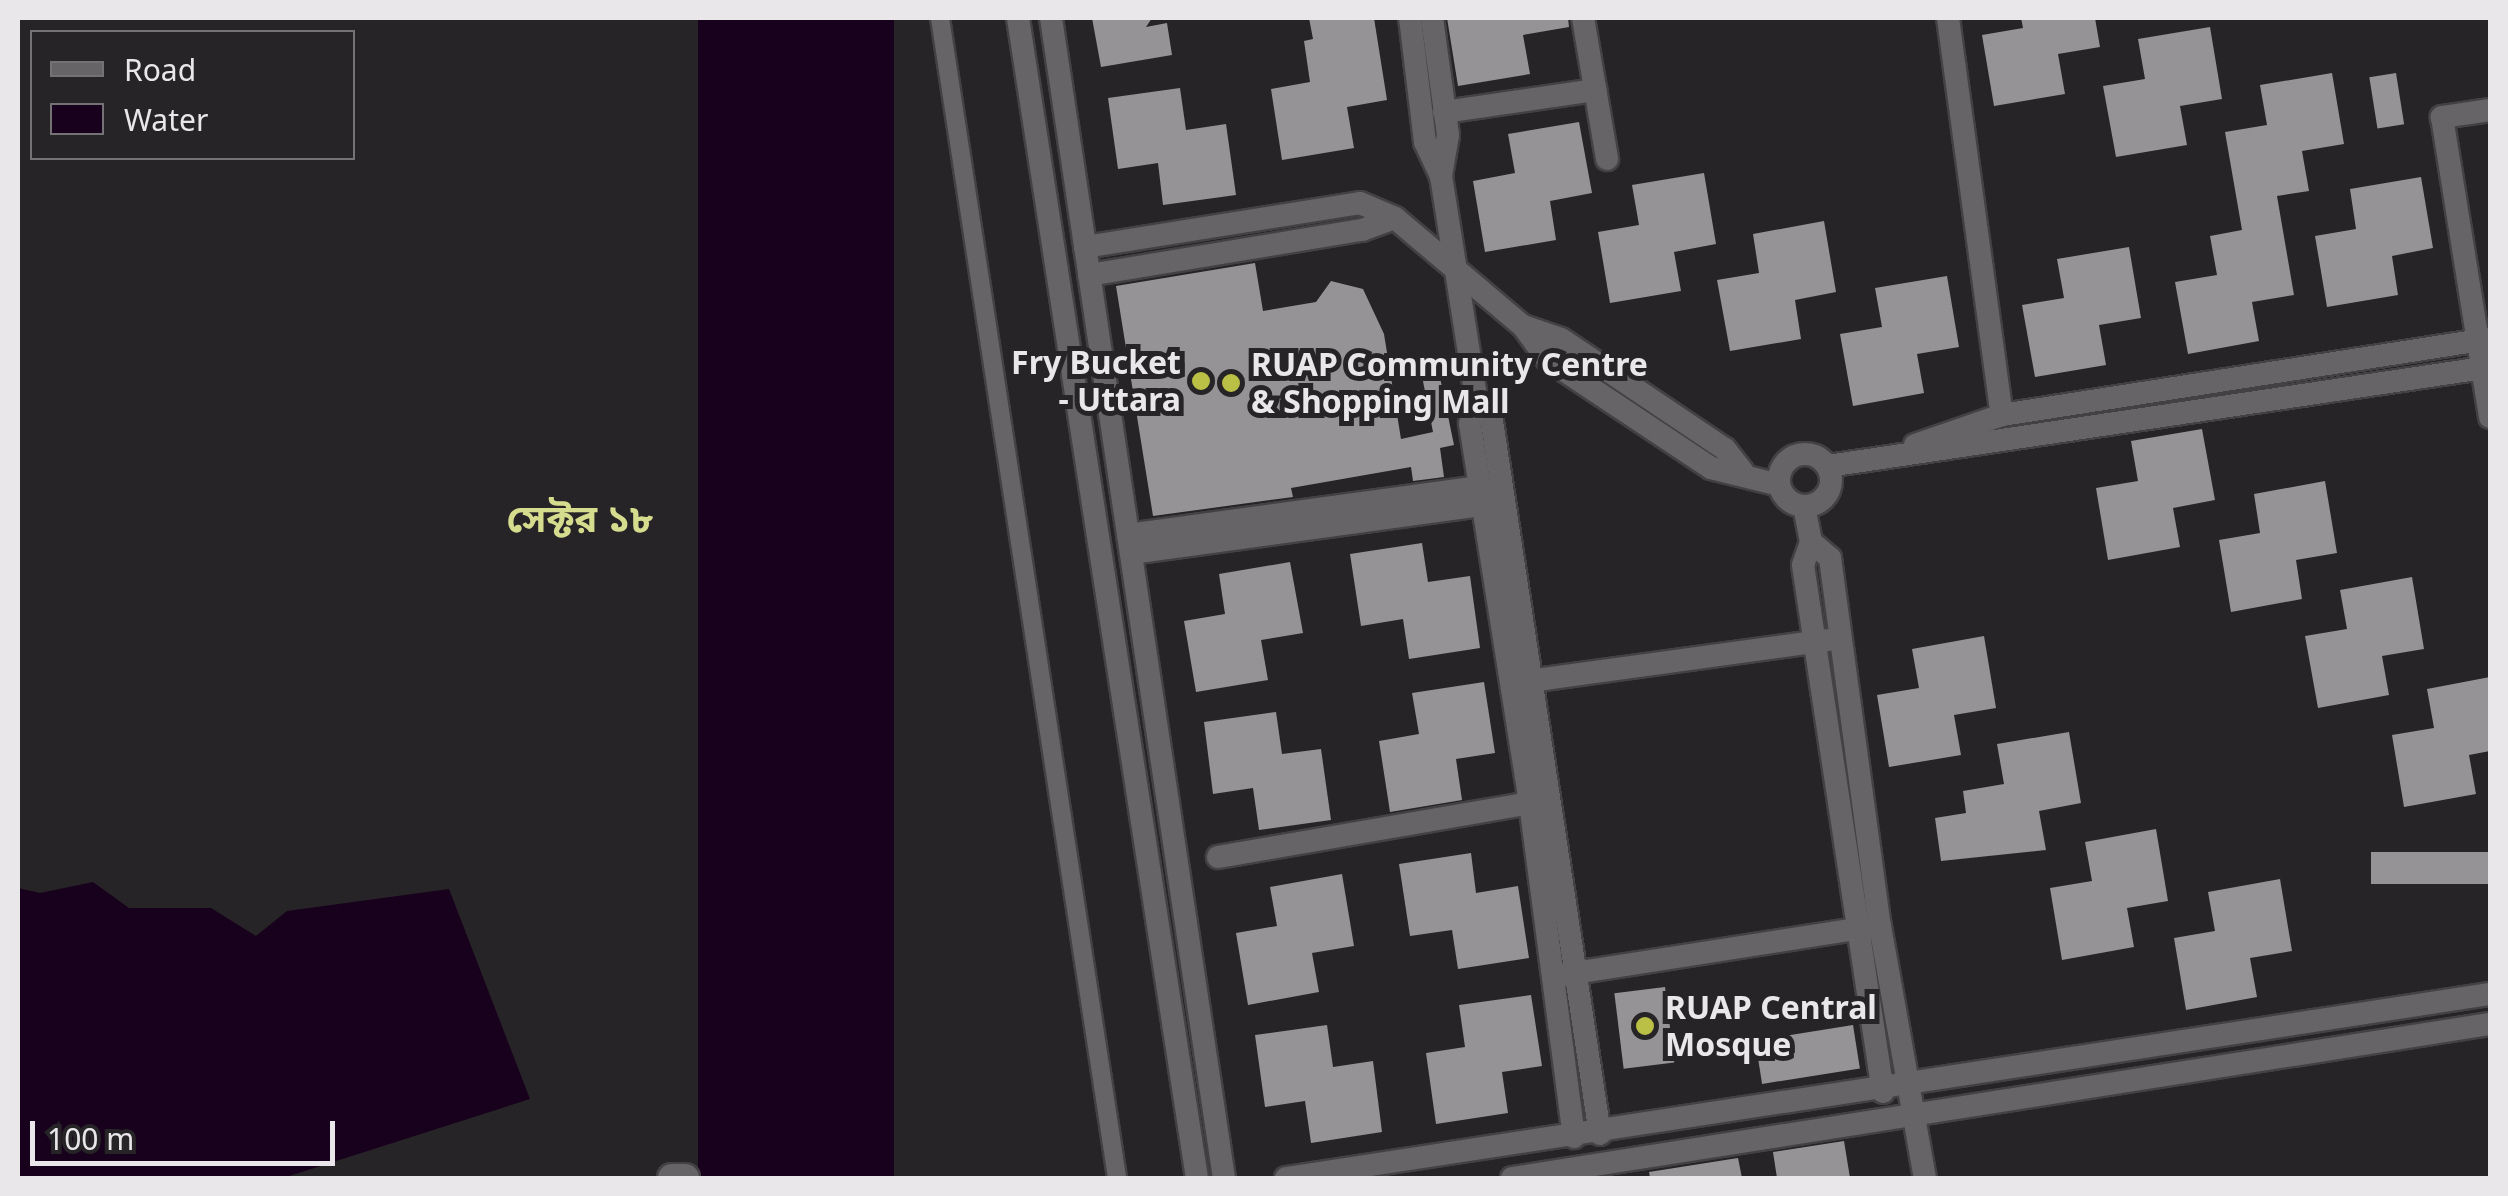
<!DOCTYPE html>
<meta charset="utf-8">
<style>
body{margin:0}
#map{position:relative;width:2508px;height:1196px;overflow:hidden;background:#272427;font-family:"Noto Sans","Noto Sans Bengali",sans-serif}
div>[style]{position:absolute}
.water>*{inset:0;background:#18011c;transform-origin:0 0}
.building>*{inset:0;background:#969397;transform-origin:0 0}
.roads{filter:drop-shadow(2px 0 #444144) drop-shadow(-2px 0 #444144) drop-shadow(0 2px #444144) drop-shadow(0 -2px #444144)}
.pedestrian>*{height:18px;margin:-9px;padding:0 9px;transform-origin:9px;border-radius:9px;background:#676467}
.minor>*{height:22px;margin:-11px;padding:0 11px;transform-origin:11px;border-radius:11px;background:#676467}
.minor>.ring{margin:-11px;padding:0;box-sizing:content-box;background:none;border:22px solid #676467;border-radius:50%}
.tertiary>*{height:28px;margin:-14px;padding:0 14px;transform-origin:14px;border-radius:14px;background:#676467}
.dots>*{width:28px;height:28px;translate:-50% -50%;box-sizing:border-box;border:5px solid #272427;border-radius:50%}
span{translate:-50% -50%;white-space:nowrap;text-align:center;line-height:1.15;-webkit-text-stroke:10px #272427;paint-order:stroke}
.poi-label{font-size:32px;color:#e9e7e9;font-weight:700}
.right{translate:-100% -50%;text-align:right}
.left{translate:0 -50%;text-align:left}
.quarter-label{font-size:38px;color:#d6dc8e;font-weight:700}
.frame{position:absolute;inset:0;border:20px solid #e9e7e9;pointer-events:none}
.legend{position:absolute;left:30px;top:30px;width:325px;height:130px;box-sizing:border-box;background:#272427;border:2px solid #757275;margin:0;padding:12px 18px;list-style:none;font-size:30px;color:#e9e7e9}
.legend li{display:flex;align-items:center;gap:20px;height:50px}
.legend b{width:50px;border:2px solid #757275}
.scale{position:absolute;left:30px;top:1121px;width:305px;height:45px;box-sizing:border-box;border:5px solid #e9e7e9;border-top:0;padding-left:12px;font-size:30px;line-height:35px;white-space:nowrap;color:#e9e7e9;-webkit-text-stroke:8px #272427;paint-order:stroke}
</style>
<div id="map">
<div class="water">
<div style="left:698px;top:18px;width:196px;height:1173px"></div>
<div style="clip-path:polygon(93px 882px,129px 908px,211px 908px,256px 936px,287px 911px,449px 889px,530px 1099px,283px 1178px,18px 1178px,18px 888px,40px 893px)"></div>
</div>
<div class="building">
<div style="clip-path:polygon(1092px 18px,1152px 18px,1146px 27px,1167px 23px,1172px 55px,1101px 67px)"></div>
<div style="clip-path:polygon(1309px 18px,1374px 18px,1387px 100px,1347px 107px,1354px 148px,1282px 160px,1271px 89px,1310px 82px,1304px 41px,1313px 39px)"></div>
<div style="clip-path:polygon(1447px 18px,1568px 18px,1569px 27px,1523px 35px,1530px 74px,1458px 86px)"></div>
<div style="clip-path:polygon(2021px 18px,2095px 18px,2100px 47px,2058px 54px,2065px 94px,1994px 106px,1982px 35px,2023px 28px)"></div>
<div style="clip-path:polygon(2210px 27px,2222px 99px,2180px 106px,2187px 145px,2116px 157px,2103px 86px,2145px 79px,2138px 39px)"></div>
<div style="clip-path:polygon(2332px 73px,2344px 144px,2302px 151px,2309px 191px,2277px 196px,2294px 295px,2252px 302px,2259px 341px,2188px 354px,2175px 282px,2217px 275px,2210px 236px,2242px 230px,2225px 132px,2267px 125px,2260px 85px)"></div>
<div style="left:2396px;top:73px;width:52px;height:27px;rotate:81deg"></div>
<div style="clip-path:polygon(1180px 88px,1186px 130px,1226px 124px,1236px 195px,1163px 205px,1158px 163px,1118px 169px,1108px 98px)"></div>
<div style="clip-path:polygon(1579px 122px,1592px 193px,1550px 201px,1556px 240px,1485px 252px,1473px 181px,1515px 173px,1508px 134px)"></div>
<div style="clip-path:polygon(1704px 173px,1716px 244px,1674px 252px,1681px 291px,1610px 303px,1598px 232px,1639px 225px,1632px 185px)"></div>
<div style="clip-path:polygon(2421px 177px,2433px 248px,2392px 256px,2398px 295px,2327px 307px,2315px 236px,2356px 229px,2350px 189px)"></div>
<div style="clip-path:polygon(1824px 221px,1836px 292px,1795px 300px,1801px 339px,1730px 351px,1717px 280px,1759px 273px,1753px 234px)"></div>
<div style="clip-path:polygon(2129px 247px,2141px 318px,2099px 325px,2106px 365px,2035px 377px,2022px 305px,2064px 298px,2057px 259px)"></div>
<div style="clip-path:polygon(1255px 263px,1263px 311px,1316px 302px,1331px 281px,1363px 289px,1384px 334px,1401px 439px,1433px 432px,1419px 361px,1436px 358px,1454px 445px,1440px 448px,1444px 477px,1413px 481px,1411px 467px,1291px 488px,1293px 497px,1153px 516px,1116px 286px)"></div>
<div style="clip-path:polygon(1947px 276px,1959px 347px,1917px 354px,1924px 393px,1853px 406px,1840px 334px,1882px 327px,1875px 288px)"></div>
<div style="clip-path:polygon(2202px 429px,2215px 500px,2173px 508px,2180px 547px,2108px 560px,2096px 488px,2138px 481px,2131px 441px)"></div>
<div style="clip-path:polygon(2325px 481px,2337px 553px,2296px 560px,2302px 599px,2231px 612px,2219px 540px,2260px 533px,2254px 494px)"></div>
<div style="clip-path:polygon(1422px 543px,1428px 582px,1470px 576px,1480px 648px,1409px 659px,1403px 619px,1361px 626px,1350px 554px)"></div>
<div style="clip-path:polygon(1290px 562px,1303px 633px,1261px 640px,1268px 680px,1196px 692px,1184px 621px,1225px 614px,1219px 574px)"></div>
<div style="clip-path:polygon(2412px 577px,2424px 649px,2382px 656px,2389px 695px,2318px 708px,2305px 636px,2347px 629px,2340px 590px)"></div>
<div style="clip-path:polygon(1984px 636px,1996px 708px,1954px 715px,1961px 755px,1889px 767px,1877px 695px,1919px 688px,1912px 649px)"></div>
<div style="clip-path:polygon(2490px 677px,2490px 751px,2469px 755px,2476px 794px,2404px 807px,2392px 735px,2434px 728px,2427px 689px)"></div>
<div style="clip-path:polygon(1484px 682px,1495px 753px,1456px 759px,1462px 800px,1390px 812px,1379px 741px,1419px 734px,1412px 693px)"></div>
<div style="clip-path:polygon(1276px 712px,1282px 754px,1321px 749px,1331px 820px,1259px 830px,1253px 788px,1213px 794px,1204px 722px)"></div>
<div style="clip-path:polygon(2069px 732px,2081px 803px,2039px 811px,2046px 850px,1941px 861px,1935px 818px,1966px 813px,1963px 791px,2004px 784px,1997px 744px)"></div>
<div style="clip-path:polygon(2156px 829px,2168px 901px,2127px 908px,2134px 947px,2062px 960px,2050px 888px,2092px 881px,2085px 842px)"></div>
<div style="left:2490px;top:852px;width:32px;height:119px;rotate:90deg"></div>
<div style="clip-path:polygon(1471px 853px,1476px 893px,1518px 886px,1529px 958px,1458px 969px,1452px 930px,1410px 936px,1399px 864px)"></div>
<div style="clip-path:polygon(1342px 874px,1354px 946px,1312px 953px,1319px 992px,1248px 1005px,1236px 933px,1277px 926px,1270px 887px)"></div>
<div style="clip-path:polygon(2280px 879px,2292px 951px,2250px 958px,2257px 997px,2186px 1010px,2174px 938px,2215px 931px,2208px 892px)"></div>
<div style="left:1665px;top:987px;width:76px;height:51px;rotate:83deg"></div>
<div style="clip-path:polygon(1531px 995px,1542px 1066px,1502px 1072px,1508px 1113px,1436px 1124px,1426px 1053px,1465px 1047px,1459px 1005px)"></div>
<div style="clip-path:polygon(1327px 1025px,1333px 1067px,1373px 1061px,1382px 1132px,1311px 1143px,1305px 1101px,1265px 1107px,1255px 1035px)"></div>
<div style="left:1853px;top:1025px;width:44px;height:99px;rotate:81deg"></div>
<div style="clip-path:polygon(1844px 1141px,1850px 1178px,1777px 1178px,1773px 1152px)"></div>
<div style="clip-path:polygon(1738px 1158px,1742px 1178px,1650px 1178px,1649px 1172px)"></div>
</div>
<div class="roads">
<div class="pedestrian">
<div style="left:940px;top:18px;width:1173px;rotate:81.32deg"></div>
</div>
<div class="minor">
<div style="left:1018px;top:18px;width:1174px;rotate:81.23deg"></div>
<div style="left:1051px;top:18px;width:1173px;rotate:81.52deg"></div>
<div style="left:1410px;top:18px;width:125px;rotate:83.1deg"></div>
<div style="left:1425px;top:142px;width:38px;rotate:65deg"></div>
<div style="left:1441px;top:176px;width:231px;rotate:81deg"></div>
<div style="left:1477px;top:404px;width:21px;rotate:109deg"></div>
<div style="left:1470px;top:424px;width:384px;rotate:81deg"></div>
<div style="left:1530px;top:803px;width:337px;rotate:82.5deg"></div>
<div style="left:1432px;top:18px;width:118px;rotate:82.2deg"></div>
<div style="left:1448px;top:135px;width:42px;rotate:99.7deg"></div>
<div style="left:1583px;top:18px;width:143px;rotate:80.3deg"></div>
<div style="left:1948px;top:18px;width:401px;rotate:82.3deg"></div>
<div style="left:2490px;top:110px;width:49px;rotate:171.7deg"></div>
<div style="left:2442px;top:117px;width:304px;rotate:80.9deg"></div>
<div style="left:1444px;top:112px;width:153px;rotate:-8.3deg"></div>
<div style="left:1085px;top:247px;width:278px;rotate:-9.1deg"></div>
<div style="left:1360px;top:203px;width:38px;rotate:23deg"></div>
<div style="left:1395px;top:218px;width:167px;rotate:40.2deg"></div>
<div style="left:1523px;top:326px;width:41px;rotate:54deg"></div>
<div style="left:1547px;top:359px;width:197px;rotate:33.6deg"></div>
<div style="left:1711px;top:468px;width:70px;rotate:14deg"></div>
<div style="left:1089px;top:275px;width:277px;rotate:-9.4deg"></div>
<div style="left:1362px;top:230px;width:35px;rotate:-20deg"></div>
<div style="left:1523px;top:326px;width:40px;rotate:18.9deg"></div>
<div style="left:1561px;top:339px;width:197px;rotate:33.9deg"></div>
<div style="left:1725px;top:449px;width:28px;rotate:52deg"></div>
<div style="left:1477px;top:404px;width:23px;rotate:49deg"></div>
<div style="left:1492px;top:421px;width:721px;rotate:81.39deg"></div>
<div style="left:1915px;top:445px;width:92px;rotate:-19deg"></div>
<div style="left:2002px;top:415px;width:494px;rotate:-8.9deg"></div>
<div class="ring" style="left:1779px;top:454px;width:30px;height:30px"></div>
<div style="left:1828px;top:466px;width:669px;rotate:-8.51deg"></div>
<div style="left:1804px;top:506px;width:37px;rotate:79deg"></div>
<div style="left:1811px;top:542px;width:24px;rotate:109deg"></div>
<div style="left:1803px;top:565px;width:533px;rotate:81.37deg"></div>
<div style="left:1128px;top:535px;width:355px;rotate:-7.8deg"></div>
<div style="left:1811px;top:542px;width:25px;rotate:40deg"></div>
<div style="left:1830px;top:558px;width:371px;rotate:82.3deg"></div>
<div style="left:1880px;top:926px;width:256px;rotate:79.9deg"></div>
<div style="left:1131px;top:553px;width:355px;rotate:-7.8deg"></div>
<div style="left:1522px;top:682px;width:308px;rotate:-7.8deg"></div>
<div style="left:1218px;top:857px;width:317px;rotate:-9.8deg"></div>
<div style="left:1562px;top:975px;width:309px;rotate:-8.9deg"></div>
<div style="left:1286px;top:1178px;width:1218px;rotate:-8.69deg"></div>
<div style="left:1512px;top:1178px;width:990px;rotate:-8.95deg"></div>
</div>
<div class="tertiary">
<div style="left:672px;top:1178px;width:13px"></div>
</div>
</div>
<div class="dots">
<div style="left:1201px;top:381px;background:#bac045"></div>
<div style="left:1231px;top:383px;background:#bac045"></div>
<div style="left:1645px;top:1026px;background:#bac045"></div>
</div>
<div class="poi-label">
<span class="right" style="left:1181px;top:381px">Fry Bucket<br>- Uttara</span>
<span class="left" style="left:1251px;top:383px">RUAP Community Centre<br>&amp; Shopping Mall</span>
<span class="left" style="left:1665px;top:1026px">RUAP Central<br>Mosque</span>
</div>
<div class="quarter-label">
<span style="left:580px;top:518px">সেক্টর ১৮</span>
</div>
<div class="frame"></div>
<ul class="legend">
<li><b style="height:12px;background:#676467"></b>Road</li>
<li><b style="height:28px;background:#18011c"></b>Water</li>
</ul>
<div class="scale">100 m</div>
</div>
